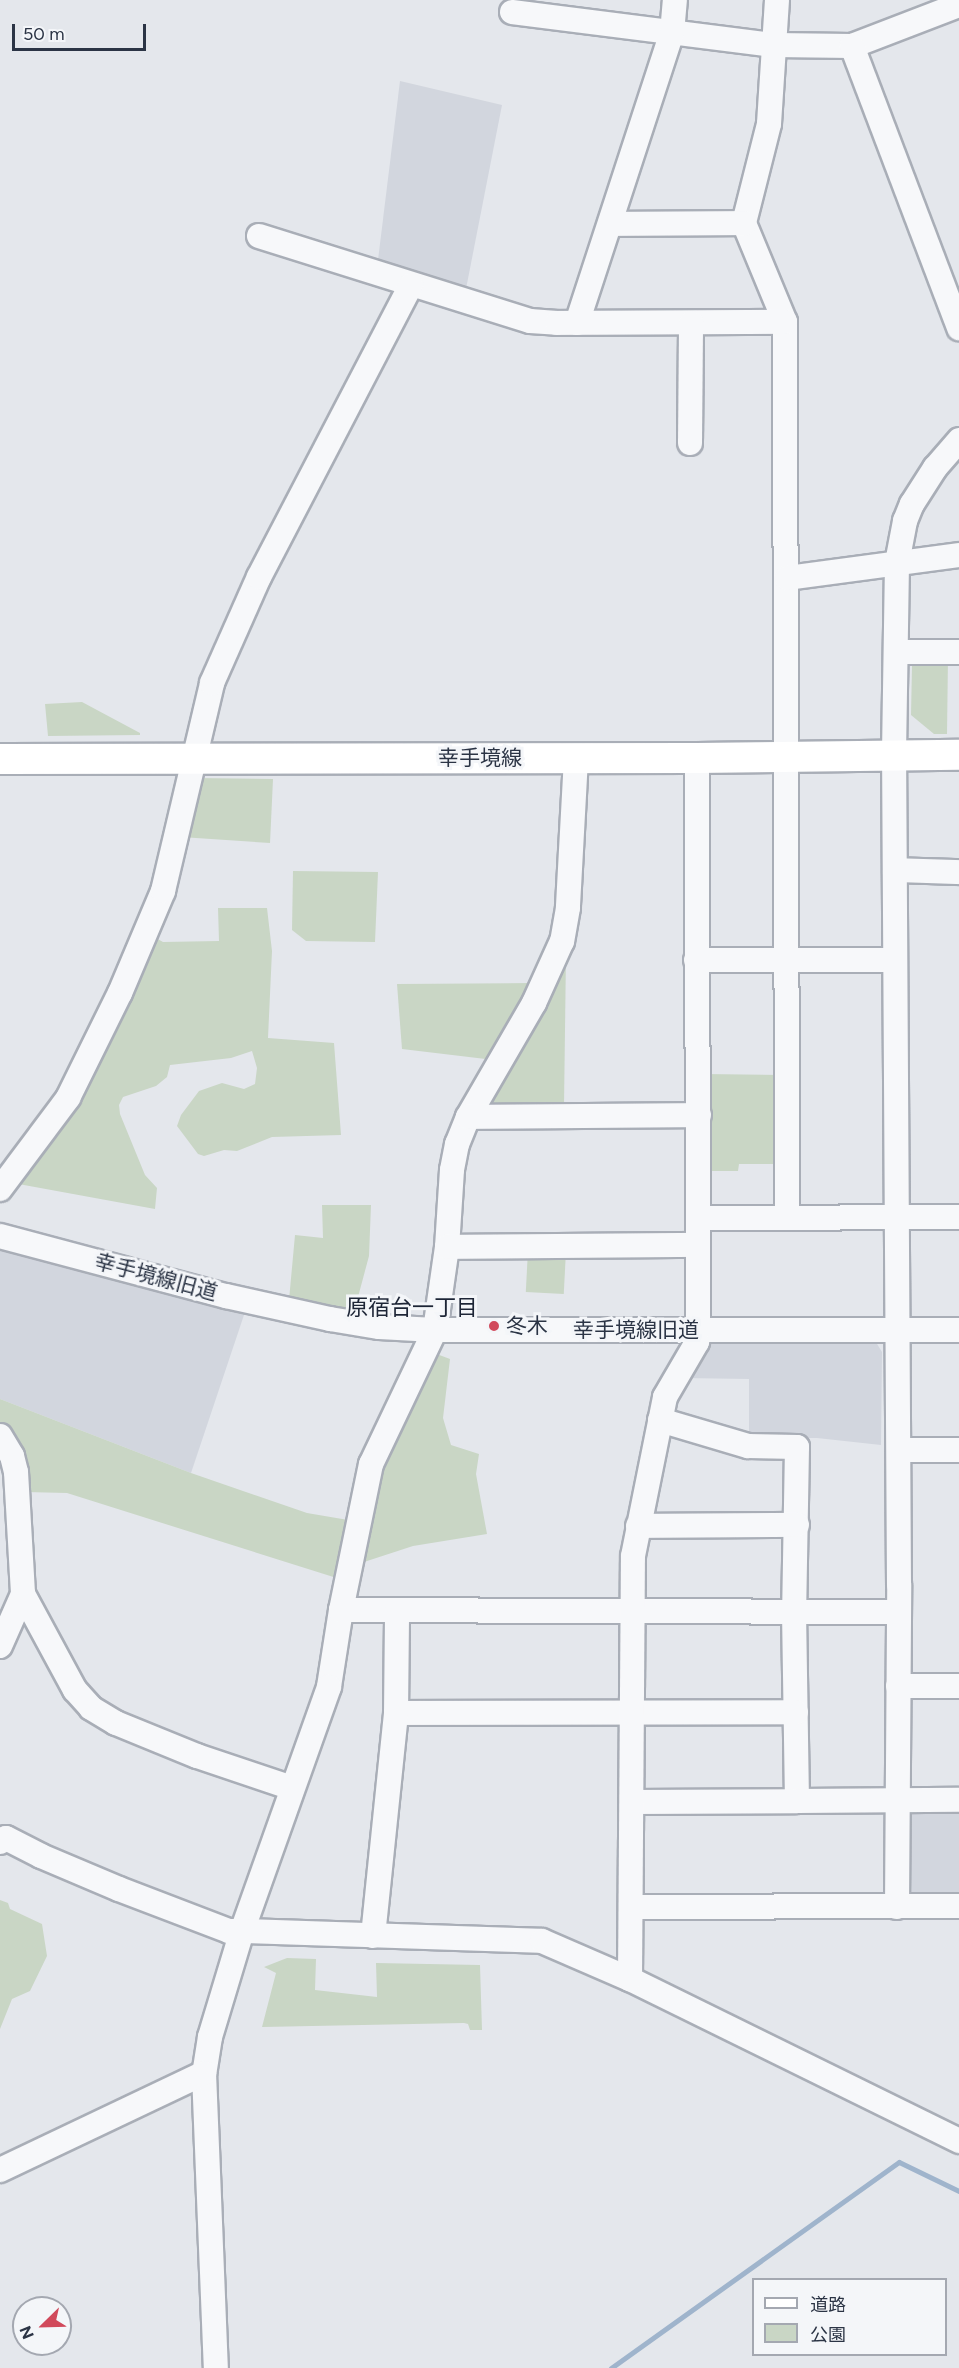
<!DOCTYPE html>
<meta charset="utf-8">
<style>
body{margin:0}
#map{position:relative;width:959px;height:2368px;overflow:hidden;background:#e4e7ec;font-family:Figtree,"Noto Sans JP",sans-serif}
div>[style]{position:absolute}
.built>*{inset:0;background:#d2d6de}
.green>*{inset:0;background:#c9d6c5;transform-origin:0 0}
.stream>*{height:5px;margin:-2.5px;padding:0 2.5px;transform-origin:2.5px;border-radius:2.5px;background:#9fb4cc}
.roads{filter:drop-shadow(2px 0 #a9aeb7) drop-shadow(-2px 0 #a9aeb7) drop-shadow(0 2px #a9aeb7) drop-shadow(0 -2px #a9aeb7)}
.minor>*{height:24px;margin:-12px;padding:0 12px;transform-origin:12px;border-radius:12px;background:#f7f8fa}
.major>*{height:30px;margin:-15px;padding:0 15px;transform-origin:15px;border-radius:15px;background:#fff}
.dots>*{width:16px;height:16px;translate:-50% -50%;box-sizing:border-box;border:3px solid #f4f6f9;border-radius:50%}
span{translate:-50% -50%;white-space:nowrap;text-align:center;line-height:1.15;-webkit-text-stroke:6px #f4f6f9;paint-order:stroke}
.street-label{font-size:21px;color:#2b3445}
.poi-label{font-size:21px;color:#2b3445}
.left{translate:0 -50%;text-align:left}
.neighbourhood-label{font-size:22px;color:#1d2536}
.legend{position:absolute;left:752px;top:2278px;width:195px;height:78px;box-sizing:border-box;background:#f4f6f9;border:2px solid #a4a8b1;margin:0;padding:8px 10px;list-style:none;font-size:18px;color:#2b3445}
.legend li{display:flex;align-items:center;gap:12px;height:30px}
.legend b{width:30px;border:2px solid #a4a8b1}
.north{position:absolute;left:12px;top:2296px;width:60px;height:60px;box-sizing:border-box;background:#f4f6f9;border:2px solid #a4a8b1;border-radius:50%;rotate:247deg;font-size:16px;font-weight:700;line-height:24px;text-align:center;color:#2b3445}
.north::after{content:'';display:block;margin:auto;width:21px;height:27px;background:#d1495b;clip-path:polygon(50% 0,100% 100%,50% 72%,0 100%)}
.scale{position:absolute;left:12px;top:24px;width:134px;height:27px;box-sizing:border-box;border:3px solid #2b3445;border-top:0;padding-left:8px;font-size:18px;line-height:21px;white-space:nowrap;color:#2b3445;-webkit-text-stroke:4px #f4f6f9;paint-order:stroke}
</style>
<div id="map">
<div class="built">
<div style="clip-path:polygon(400px 81px,502px 105px,465px 294px,382px 269px,378px 260px)"></div>
<div style="clip-path:polygon(0 1247px,246px 1309px,191px 1473px,0 1399px)"></div>
<div style="clip-path:polygon(874px 1339px,882px 1352px,881px 1445px,817px 1438px,749px 1438px,749px 1379px,683px 1378px,704px 1340px)"></div>
<div style="clip-path:polygon(959px 1807px,959px 1900px,914px 1900px,906px 1892px,906px 1814px,912px 1808px)"></div>
</div>
<div class="green">
<div style="clip-path:polygon(948px 657px,947px 734px,934px 734px,911px 715px,912px 666px,918px 658px)"></div>
<div style="clip-path:polygon(82px 702px,140px 733px,140px 735px,48px 736px,45px 704px)"></div>
<div style="clip-path:polygon(194px 778px,273px 779px,270px 843px,181px 837px)"></div>
<div style="clip-path:polygon(293px 871px,378px 872px,375px 942px,306px 941px,292px 930px)"></div>
<div style="clip-path:polygon(218px 908px,267px 908px,272px 951px,268px 1038px,334px 1043px,341px 1135px,272px 1137px,237px 1151px,224px 1150px,204px 1156px,198px 1154px,177px 1126px,181px 1115px,199px 1091px,222px 1083px,244px 1089px,255px 1084px,257px 1068px,252px 1051px,231px 1058px,170px 1065px,167px 1077px,156px 1086px,123px 1097px,119px 1105px,120px 1114px,145px 1175px,157px 1188px,155px 1209px,13px 1183px,154px 937px,163px 942px,219px 941px)"></div>
<div style="clip-path:polygon(566px 954px,564px 1106px,487px 1107px)"></div>
<div style="clip-path:polygon(531px 983px,494px 1060px,402px 1049px,397px 984px)"></div>
<div style="clip-path:polygon(703px 1074px,781px 1075px,781px 1164px,739px 1164px,738px 1171px,704px 1171px)"></div>
<div style="clip-path:polygon(322px 1205px,371px 1205px,369px 1256px,354px 1312px,289px 1300px,295px 1235px,323px 1238px)"></div>
<div style="left:566px;top:1251px;width:43px;height:38px;rotate:93deg"></div>
<div style="clip-path:polygon(434px 1353px,450px 1359px,443px 1418px,451px 1445px,479px 1454px,476px 1474px,487px 1534px,413px 1546px,364px 1562px,360px 1560px,376px 1467px)"></div>
<div style="clip-path:polygon(0 1399px,191px 1473px,307px 1513px,354px 1521px,343px 1580px,67px 1493px,25px 1492px,0 1428px)"></div>
<div style="clip-path:polygon(0 1900px,8px 1903px,10px 1909px,42px 1924px,47px 1956px,30px 1991px,12px 1999px,0 2029px)"></div>
<div style="clip-path:polygon(287px 1958px,316px 1959px,315px 1990px,377px 1997px,376px 1963px,480px 1965px,482px 2030px,470px 2030px,468px 2024px,464px 2023px,262px 2027px,276px 1973px,264px 1967px)"></div>
</div>
<div class="stream">
<div style="left:611px;top:2368px;width:354px;rotate:-35.6deg"></div>
<div style="left:899px;top:2162px;width:67px;rotate:25.8deg"></div>
</div>
<div class="roads">
<div class="minor">
<div style="left:777px;top:0;width:124px;rotate:93.7deg"></div>
<div style="left:769px;top:124px;width:102px;rotate:104.2deg"></div>
<div style="left:744px;top:223px;width:107px;rotate:67.5deg"></div>
<div style="left:785px;top:322px;width:894px;rotate:89.87deg"></div>
<div style="left:512px;top:12px;width:264px;rotate:7.2deg"></div>
<div style="left:774px;top:45px;width:78px;rotate:0.7deg"></div>
<div style="left:852px;top:46px;width:115px;rotate:-21deg"></div>
<div style="left:852px;top:46px;width:302px;rotate:69.2deg"></div>
<div style="left:610px;top:224px;width:134px;rotate:-0.4deg"></div>
<div style="left:259px;top:236px;width:284px;rotate:17.4deg"></div>
<div style="left:530px;top:321px;width:27px;rotate:4deg"></div>
<div style="left:557px;top:323px;width:228px;rotate:-0.3deg"></div>
<div style="left:577px;top:323px;width:305px;rotate:-71.9deg"></div>
<div style="left:672px;top:33px;width:33px;rotate:-85deg"></div>
<div style="left:690px;top:443px;width:120px;rotate:-89.5deg"></div>
<div style="left:787px;top:578px;width:174px;rotate:-7.6deg"></div>
<div style="left:896px;top:652px;width:63px"></div>
<div style="left:576px;top:758px;width:150px;rotate:93.1deg"></div>
<div style="left:568px;top:908px;width:34px;rotate:100deg"></div>
<div style="left:562px;top:941px;width:68px;rotate:114.3deg"></div>
<div style="left:534px;top:1003px;width:132px;rotate:120.1deg"></div>
<div style="left:468px;top:1117px;width:29px;rotate:112deg"></div>
<div style="left:457px;top:1144px;width:26px;rotate:101deg"></div>
<div style="left:452px;top:1170px;width:77px;rotate:93.7deg"></div>
<div style="left:447px;top:1247px;width:84px;rotate:98.2deg"></div>
<div style="left:435px;top:1330px;width:148px;rotate:115.5deg"></div>
<div style="left:371px;top:1464px;width:149px;rotate:101.6deg"></div>
<div style="left:341px;top:1610px;width:78px;rotate:98.9deg"></div>
<div style="left:329px;top:1687px;width:259px;rotate:109.6deg"></div>
<div style="left:242px;top:1931px;width:300px;rotate:1.9deg"></div>
<div style="left:542px;top:1941px;width:96px;rotate:23.4deg"></div>
<div style="left:630px;top:1979px;width:367px;rotate:26.2deg"></div>
<div style="left:895px;top:870px;width:64px;rotate:1.8deg"></div>
<div style="left:696px;top:960px;width:199px"></div>
<div style="left:468px;top:1117px;width:231px;rotate:-0.5deg"></div>
<div style="left:0;top:1189px;width:114px;rotate:-53.2deg"></div>
<div style="left:68px;top:1098px;width:117px;rotate:-63.7deg"></div>
<div style="left:120px;top:993px;width:111px;rotate:-67.1deg"></div>
<div style="left:163px;top:891px;width:214px;rotate:-76.7deg"></div>
<div style="left:212px;top:683px;width:116px;rotate:-66.1deg"></div>
<div style="left:259px;top:577px;width:329px;rotate:-62.5deg"></div>
<div style="left:698px;top:1218px;width:261px;rotate:-0.2deg"></div>
<div style="left:0;top:1236px;width:234px;rotate:14.9deg"></div>
<div style="left:226px;top:1296px;width:107px;rotate:12.5deg"></div>
<div style="left:330px;top:1319px;width:50px;rotate:9.3deg"></div>
<div style="left:379px;top:1327px;width:56px;rotate:3.1deg"></div>
<div style="left:435px;top:1330px;width:524px"></div>
<div style="left:447px;top:1247px;width:250px;rotate:-0.5deg"></div>
<div style="left:660px;top:1420px;width:92px;rotate:16.5deg"></div>
<div style="left:748px;top:1446px;width:49px;rotate:1.2deg"></div>
<div style="left:797px;top:1447px;width:164px;rotate:91deg"></div>
<div style="left:794px;top:1611px;width:190px;rotate:89.1deg"></div>
<div style="left:797px;top:1801px;width:162px;rotate:-0.4deg"></div>
<div style="left:0;top:1436px;width:23px;rotate:59deg"></div>
<div style="left:12px;top:1456px;width:16px;rotate:76deg"></div>
<div style="left:16px;top:1472px;width:122px;rotate:86.7deg"></div>
<div style="left:23px;top:1594px;width:109px;rotate:61.6deg"></div>
<div style="left:75px;top:1690px;width:24px;rotate:48deg"></div>
<div style="left:91px;top:1708px;width:29px;rotate:31deg"></div>
<div style="left:116px;top:1723px;width:87px;rotate:22.2deg"></div>
<div style="left:197px;top:1756px;width:100px;rotate:18.6deg"></div>
<div style="left:899px;top:1450px;width:60px"></div>
<div style="left:638px;top:1526px;width:159px;rotate:-0.4deg"></div>
<div style="left:341px;top:1610px;width:558px;rotate:0.21deg"></div>
<div style="left:0;top:1646px;width:57px;rotate:-66.1deg"></div>
<div style="left:898px;top:1686px;width:61px"></div>
<div style="left:396px;top:1713px;width:400px;rotate:-0.1deg"></div>
<div style="left:632px;top:1802px;width:165px;rotate:-0.3deg"></div>
<div style="left:0;top:1842px;width:7px;rotate:-34deg"></div>
<div style="left:6px;top:1838px;width:39px;rotate:27deg"></div>
<div style="left:41px;top:1856px;width:85px;rotate:22.9deg"></div>
<div style="left:119px;top:1889px;width:118px;rotate:20.9deg"></div>
<div style="left:229px;top:1931px;width:13px"></div>
<div style="left:242px;top:1931px;width:111px;rotate:106.8deg"></div>
<div style="left:210px;top:2037px;width:36px;rotate:99deg"></div>
<div style="left:204px;top:2073px;width:295px;rotate:87.7deg"></div>
<div style="left:633px;top:1907px;width:326px;rotate:-0.2deg"></div>
<div style="left:897px;top:1907px;width:322px;rotate:-89.6deg"></div>
<div style="left:899px;top:1585px;width:831px;rotate:-90.34deg"></div>
<div style="left:894px;top:754px;width:191px;rotate:-89.1deg"></div>
<div style="left:897px;top:563px;width:43px;rotate:-79.2deg"></div>
<div style="left:905px;top:521px;width:18px;rotate:-68deg"></div>
<div style="left:912px;top:504px;width:43px;rotate:-57.4deg"></div>
<div style="left:935px;top:468px;width:37px;rotate:-49deg"></div>
<div style="left:373px;top:1936px;width:224px;rotate:-84.1deg"></div>
<div style="left:396px;top:1713px;width:103px;rotate:-89.4deg"></div>
<div style="left:630px;top:1979px;width:423px;rotate:-89.6deg"></div>
<div style="left:633px;top:1556px;width:162px;rotate:-78.6deg"></div>
<div style="left:665px;top:1397px;width:64px;rotate:-59.8deg"></div>
<div style="left:697px;top:1342px;width:12px;rotate:-85deg"></div>
<div style="left:698px;top:1330px;width:572px;rotate:-90.1deg"></div>
<div style="left:0;top:2170px;width:226px;rotate:-25.4deg"></div>
</div>
<div class="major">
<div style="left:0;top:759px;width:697px;rotate:-0.08deg"></div>
<div style="left:697px;top:758px;width:262px;rotate:-0.7deg"></div>
</div>
</div>
<div class="dots">
<div style="left:494px;top:1326px;background:#d1495b"></div>
</div>
<div class="street-label">
<span style="left:480px;top:758px">幸手境線</span>
<span style="left:156px;top:1277px;rotate:15deg">幸手境線旧道</span>
<span style="left:636px;top:1330px">幸手境線旧道</span>
</div>
<div class="poi-label">
<span class="left" style="left:506px;top:1326px">冬木</span>
</div>
<div class="neighbourhood-label">
<span style="left:412px;top:1308px">原宿台一丁目</span>
</div>
<ul class="legend">
<li><b style="height:8px;background:#fff"></b>道路</li>
<li><b style="height:16px;background:#c9d6c5"></b>公園</li>
</ul>
<div class="north">N</div>
<div class="scale">50 m</div>
</div>
